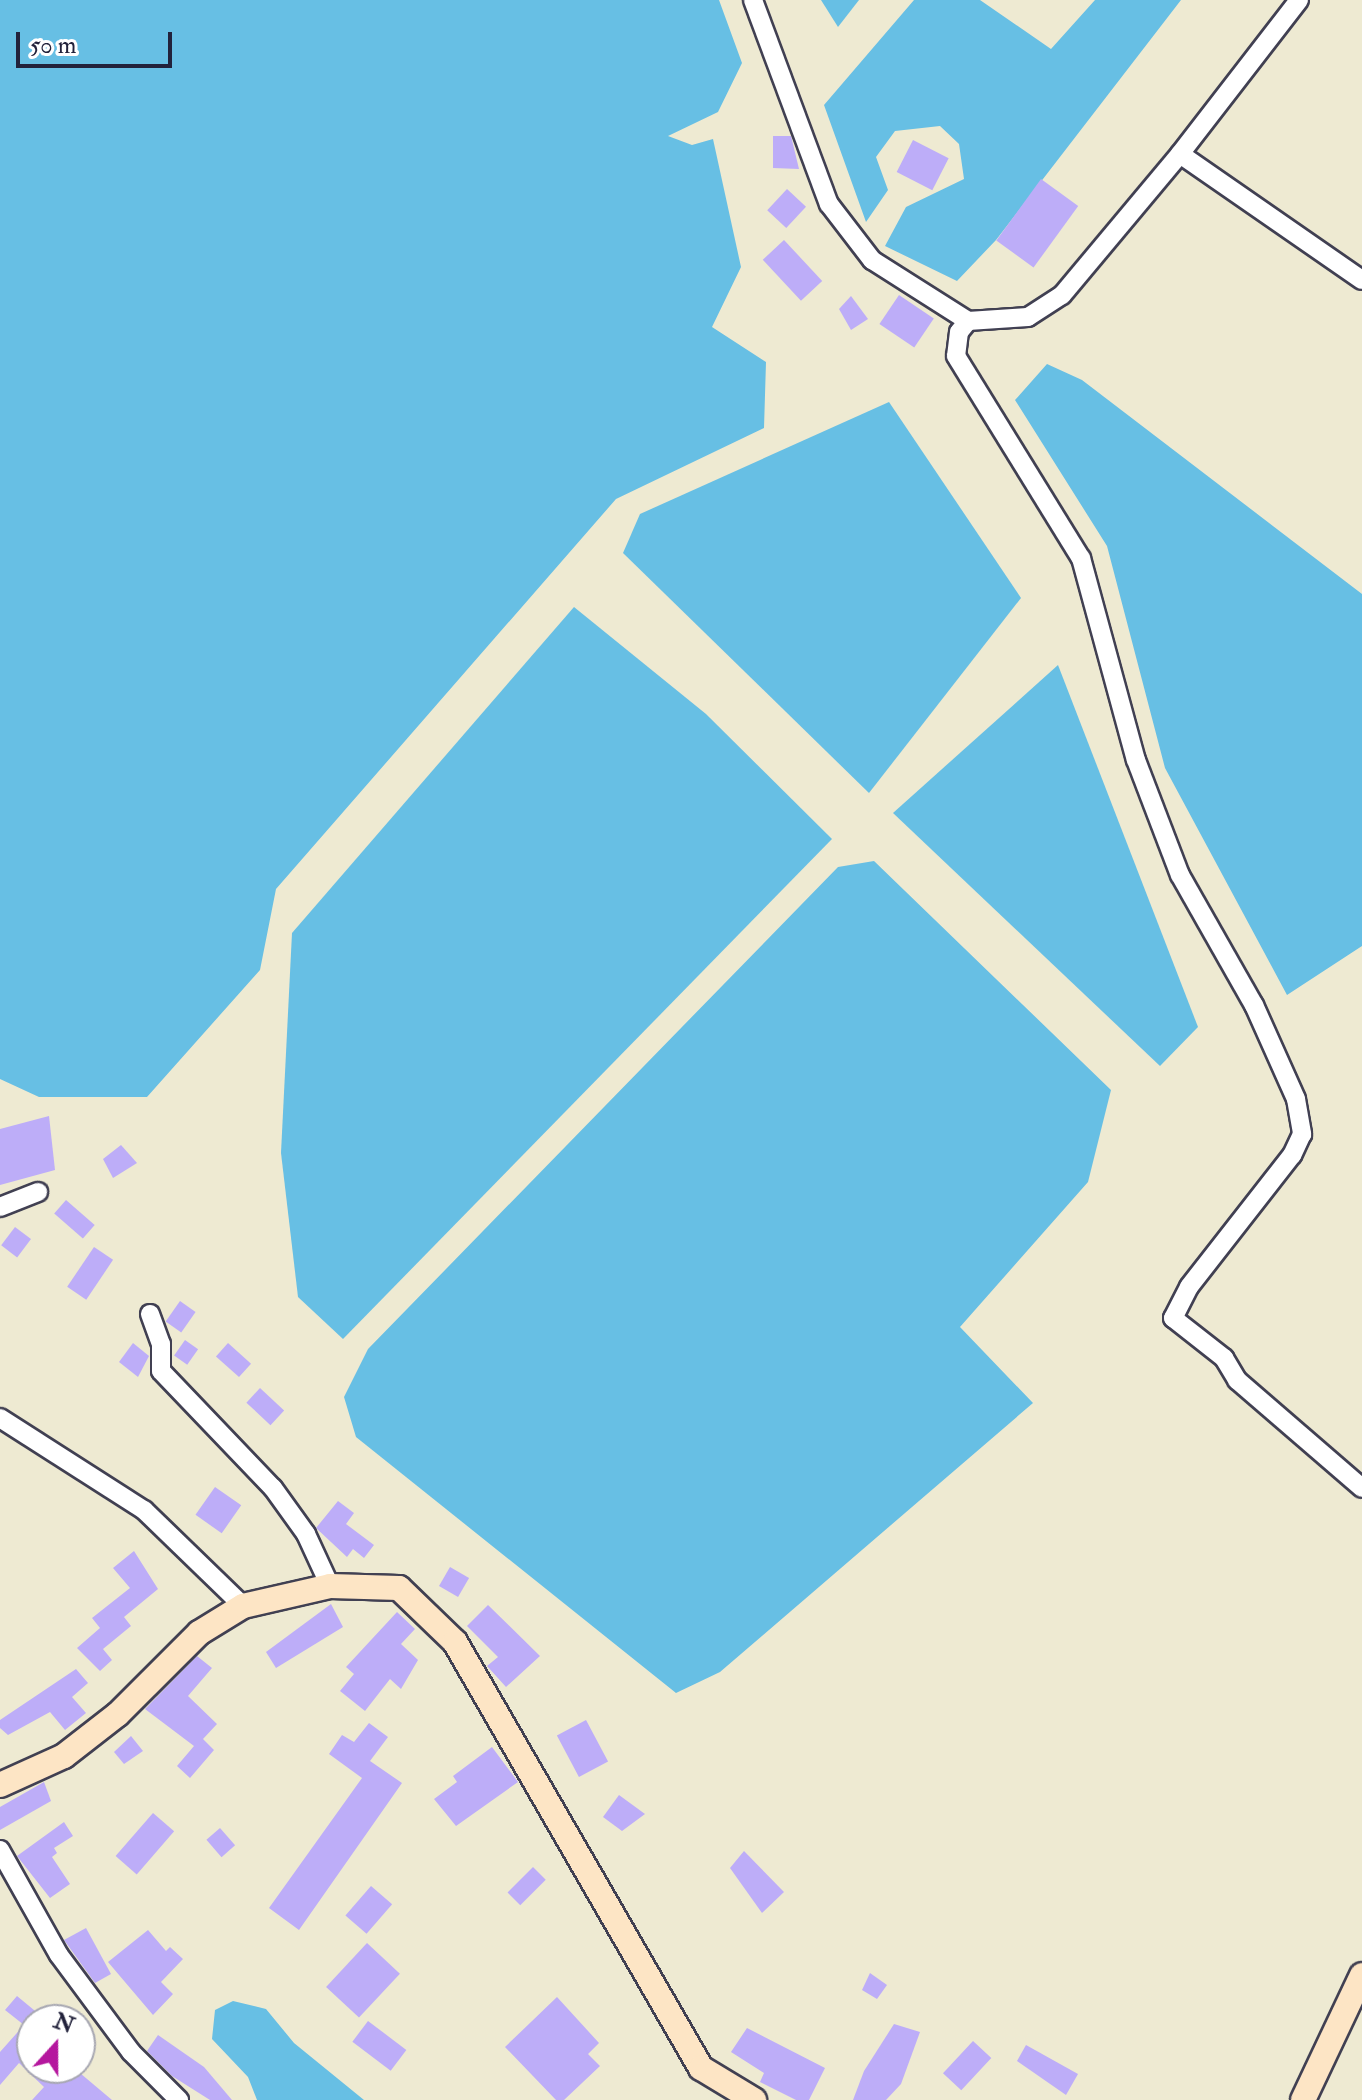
<!DOCTYPE html>
<style>
body{margin:0}
#map{position:relative;width:1362px;height:2100px;overflow:hidden;background:#eeead2;font-family:"IM FELL Double Pica",serif}
div>[style]{position:absolute}
.water>*{inset:0;background:#67bfe4}
.building>*{inset:0;background:#bdadf8;transform-origin:0 0}
.roads{filter:drop-shadow(2px 0 #414052) drop-shadow(-2px 0 #414052) drop-shadow(0 2px #414052) drop-shadow(0 -2px #414052)}
.street>*{height:18px;margin:-9px;padding:0 9px;transform-origin:9px;border-radius:9px;background:#fff}
.secondary>*{height:24px;margin:-12px;padding:0 12px;transform-origin:12px;border-radius:12px;background:#fde5c5}
span{translate:-50% -50%;white-space:nowrap;text-align:center;line-height:1.15;-webkit-text-stroke:6px #fff;paint-order:stroke}
.north{position:absolute;left:16px;top:2004px;width:80px;height:80px;box-sizing:border-box;background:#fff;border:2px solid #a7a7b1;border-radius:50%;rotate:21deg;font-size:22px;font-weight:700;line-height:32px;text-align:center;color:#22223b}
.north::after{content:'';display:block;margin:auto;width:28px;height:36px;background:#b5179e;clip-path:polygon(50% 0,100% 100%,50% 72%,0 100%)}
.scale{position:absolute;left:16px;top:32px;width:156px;height:36px;box-sizing:border-box;border:4px solid #22223b;border-top:0;padding-left:10px;font-size:24px;line-height:28px;white-space:nowrap;color:#22223b;-webkit-text-stroke:6px #fff;paint-order:stroke}
</style>
<div id="map">
<div class="water">
<div style="clip-path:polygon(0 0,719px 0,742px 63px,718px 112px,668px 136px,692px 145px,713px 139px,741px 267px,712px 327px,766px 362px,764px 428px,616px 499px,276px 889px,260px 970px,147px 1097px,39px 1097px,0 1079px)"></div>
<div style="clip-path:polygon(821px 0,859px 0,838px 27px)"></div>
<div style="clip-path:polygon(914px 0,980px 0,1051px 49px,1095px 0,1181px 0,996px 240px,957px 281px,885px 246px,906px 207px,964px 179px,959px 144px,940px 126px,895px 131px,876px 157px,888px 190px,866px 222px,824px 105px)"></div>
<div style="clip-path:polygon(1047px 364px,1082px 380px,1362px 594px,1362px 946px,1287px 995px,1165px 768px,1107px 546px,1015px 400px)"></div>
<div style="clip-path:polygon(889px 402px,1021px 598px,869px 793px,623px 553px,640px 514px)"></div>
<div style="clip-path:polygon(574px 607px,706px 714px,832px 839px,343px 1339px,298px 1297px,281px 1153px,292px 933px)"></div>
<div style="clip-path:polygon(1058px 665px,1198px 1027px,1160px 1066px,893px 813px)"></div>
<div style="clip-path:polygon(874px 861px,1111px 1090px,1088px 1182px,960px 1327px,1033px 1403px,720px 1672px,676px 1693px,356px 1437px,344px 1397px,368px 1349px,838px 867px)"></div>
<div style="clip-path:polygon(233px 2001px,266px 2009px,294px 2043px,364px 2100px,257px 2100px,248px 2077px,212px 2039px,215px 2010px)"></div>
</div>
<div class="building">
<div style="clip-path:polygon(773px 136px,791px 136px,799px 169px,773px 168px)"></div>
<div style="left:913px;top:140px;width:40px;height:36px;rotate:27deg"></div>
<div style="left:1041px;top:179px;width:46px;height:76px;rotate:36deg"></div>
<div style="left:787px;top:189px;width:26px;height:29px;rotate:43deg"></div>
<div style="left:784px;top:240px;width:56px;height:29px;rotate:47deg"></div>
<div style="left:899px;top:295px;width:42px;height:35px;rotate:34deg"></div>
<div style="clip-path:polygon(851px 296px,868px 319px,851px 330px,839px 309px)"></div>
<div style="clip-path:polygon(49px 1116px,55px 1170px,0 1185px,0 1129px)"></div>
<div style="clip-path:polygon(121px 1145px,137px 1163px,113px 1178px,103px 1159px)"></div>
<div style="left:66px;top:1200px;width:38px;height:18px;rotate:41deg"></div>
<div style="left:15px;top:1227px;width:20px;height:23px;rotate:37deg"></div>
<div style="left:94px;top:1247px;width:23px;height:48px;rotate:34deg"></div>
<div style="left:180px;top:1301px;width:19px;height:25px;rotate:35deg"></div>
<div style="left:185px;top:1340px;width:16px;height:19px;rotate:35deg"></div>
<div style="clip-path:polygon(133px 1343px,149px 1356px,138px 1377px,119px 1362px)"></div>
<div style="left:228px;top:1343px;width:31px;height:18px;rotate:42deg"></div>
<div style="left:260px;top:1388px;width:33px;height:20px;rotate:43deg"></div>
<div style="left:215px;top:1487px;width:32px;height:34px;rotate:35deg"></div>
<div style="clip-path:polygon(338px 1501px,354px 1513px,346px 1524px,374px 1545px,364px 1558px,353px 1549px,347px 1557px,316px 1528px)"></div>
<div style="clip-path:polygon(134px 1551px,158px 1589px,124px 1617px,131px 1626px,103px 1649px,112px 1660px,100px 1671px,77px 1648px,100px 1628px,92px 1618px,130px 1588px,113px 1568px)"></div>
<div style="left:450px;top:1567px;width:22px;height:22px;rotate:30deg"></div>
<div style="clip-path:polygon(331px 1604px,343px 1627px,276px 1668px,266px 1652px)"></div>
<div style="clip-path:polygon(488px 1605px,540px 1656px,506px 1687px,487px 1666px,498px 1657px,467px 1626px)"></div>
<div style="clip-path:polygon(397px 1612px,415px 1629px,401px 1644px,418px 1660px,401px 1689px,390px 1679px,365px 1711px,340px 1691px,354px 1674px,346px 1667px)"></div>
<div style="clip-path:polygon(197px 1656px,212px 1668px,188px 1696px,217px 1724px,203px 1739px,214px 1750px,190px 1778px,177px 1766px,194px 1746px,145px 1709px)"></div>
<div style="clip-path:polygon(76px 1669px,88px 1683px,72px 1697px,86px 1713px,65px 1730px,50px 1712px,8px 1735px,0 1728px,0 1720px)"></div>
<div style="left:586px;top:1720px;width:47px;height:33px;rotate:62deg"></div>
<div style="clip-path:polygon(369px 1723px,388px 1737px,370px 1761px,402px 1783px,299px 1930px,269px 1908px,362px 1778px,329px 1754px,342px 1735px,354px 1742px)"></div>
<div style="clip-path:polygon(131px 1736px,143px 1751px,124px 1764px,114px 1752px)"></div>
<div style="clip-path:polygon(492px 1747px,518px 1782px,456px 1826px,434px 1799px,457px 1782px,453px 1776px)"></div>
<div style="clip-path:polygon(44px 1782px,51px 1801px,0 1830px,0 1807px)"></div>
<div style="clip-path:polygon(619px 1795px,645px 1814px,622px 1831px,603px 1817px)"></div>
<div style="left:153px;top:1813px;width:28px;height:57px;rotate:41deg"></div>
<div style="clip-path:polygon(64px 1822px,73px 1836px,54px 1848px,57px 1853px,52px 1857px,70px 1884px,50px 1898px,17px 1856px)"></div>
<div style="left:220px;top:1828px;width:23px;height:18px;rotate:49deg"></div>
<div style="clip-path:polygon(744px 1851px,784px 1892px,762px 1913px,730px 1868px)"></div>
<div style="left:533px;top:1867px;width:18px;height:36px;rotate:45deg"></div>
<div style="left:371px;top:1886px;width:28px;height:39px;rotate:41deg"></div>
<div style="clip-path:polygon(86px 1928px,111px 1974px,95px 1983px,64px 1940px)"></div>
<div style="clip-path:polygon(148px 1930px,166px 1951px,170px 1947px,183px 1959px,161px 1982px,173px 1994px,153px 2015px,108px 1962px)"></div>
<div style="left:367px;top:1943px;width:45px;height:60px;rotate:43deg"></div>
<div style="clip-path:polygon(870px 1973px,887px 1985px,877px 1999px,862px 1990px)"></div>
<div style="clip-path:polygon(17px 1996px,46px 2020px,32px 2020px,32px 2068px,74px 2068px,112px 2100px,32px 2100px,44px 2087px,19px 2063px,0 2085px,0 2052px,24px 2025px,5px 2010px)"></div>
<div style="clip-path:polygon(557px 1997px,599px 2043px,588px 2054px,600px 2066px,564px 2100px,556px 2100px,505px 2047px)"></div>
<div style="left:368px;top:2021px;width:48px;height:26px;rotate:37deg"></div>
<div style="clip-path:polygon(894px 2024px,920px 2032px,901px 2084px,886px 2100px,853px 2100px,864px 2071px)"></div>
<div style="clip-path:polygon(747px 2028px,825px 2068px,809px 2100px,796px 2100px,760px 2082px,764px 2073px,731px 2052px)"></div>
<div style="clip-path:polygon(158px 2035px,204px 2067px,232px 2100px,210px 2100px,172px 2076px,147px 2051px)"></div>
<div style="left:973px;top:2041px;width:25px;height:44px;rotate:43deg"></div>
<div style="clip-path:polygon(1026px 2045px,1078px 2074px,1066px 2095px,1017px 2061px)"></div>
</div>
<div class="roads">
<div class="street">
<div style="left:753px;top:0;width:218px;rotate:69.6deg"></div>
<div style="left:829px;top:204px;width:71px;rotate:52.5deg"></div>
<div style="left:872px;top:260px;width:114px;rotate:32.4deg"></div>
<div style="left:968px;top:321px;width:60px;rotate:-3.8deg"></div>
<div style="left:1028px;top:317px;width:40px;rotate:-32.9deg"></div>
<div style="left:1062px;top:295px;width:184px;rotate:-50.1deg"></div>
<div style="left:1299px;top:0;width:195px;rotate:127.7deg"></div>
<div style="left:1180px;top:154px;width:221px;rotate:34.7deg"></div>
<div style="left:968px;top:321px;width:14px;rotate:129deg"></div>
<div style="left:959px;top:332px;width:24px;rotate:97deg"></div>
<div style="left:956px;top:356px;width:238px;rotate:58.3deg"></div>
<div style="left:1081px;top:558px;width:209px;rotate:74.8deg"></div>
<div style="left:1136px;top:760px;width:123px;rotate:69.1deg"></div>
<div style="left:1180px;top:875px;width:150px;rotate:60.4deg"></div>
<div style="left:1254px;top:1005px;width:103px;rotate:65.9deg"></div>
<div style="left:1296px;top:1099px;width:36px;rotate:80deg"></div>
<div style="left:1302px;top:1134px;width:23px;rotate:115deg"></div>
<div style="left:1292px;top:1155px;width:167px;rotate:128deg"></div>
<div style="left:1189px;top:1287px;width:35px;rotate:117deg"></div>
<div style="left:1173px;top:1318px;width:65px;rotate:38.1deg"></div>
<div style="left:1224px;top:1358px;width:26px;rotate:59deg"></div>
<div style="left:1237px;top:1380px;width:165px;rotate:40.8deg"></div>
<div style="left:0;top:1207px;width:41px;rotate:-21.5deg"></div>
<div style="left:150px;top:1314px;width:32px;rotate:70deg"></div>
<div style="left:161px;top:1344px;width:27px;rotate:90deg"></div>
<div style="left:161px;top:1371px;width:162px;rotate:46.3deg"></div>
<div style="left:273px;top:1488px;width:57px;rotate:54.3deg"></div>
<div style="left:306px;top:1534px;width:57px;rotate:65.2deg"></div>
<div style="left:0;top:1418px;width:171px;rotate:32.6deg"></div>
<div style="left:144px;top:1510px;width:138px;rotate:44.1deg"></div>
<div style="left:0;top:1850px;width:120px;rotate:60.7deg"></div>
<div style="left:59px;top:1955px;width:121px;rotate:53.4deg"></div>
<div style="left:131px;top:2052px;width:68px;rotate:45deg"></div>
</div>
<div class="secondary">
<div style="left:0;top:1785px;width:70px;rotate:-24.4deg"></div>
<div style="left:64px;top:1756px;width:68px;rotate:-37.9deg"></div>
<div style="left:118px;top:1714px;width:115px;rotate:-45deg"></div>
<div style="left:199px;top:1633px;width:52px;rotate:-31.5deg"></div>
<div style="left:243px;top:1606px;width:89px;rotate:-12.9deg"></div>
<div style="left:330px;top:1586px;width:69px;rotate:1.7deg"></div>
<div style="left:399px;top:1588px;width:78px;rotate:44deg"></div>
<div style="left:455px;top:1642px;width:492px;rotate:60deg"></div>
<div style="left:701px;top:2068px;width:62px;rotate:31.1deg"></div>
<div style="left:1303px;top:2100px;width:138px;rotate:-64.7deg"></div>
</div>
</div>
<div class="north">N</div>
<div class="scale">50 m</div>
</div>
